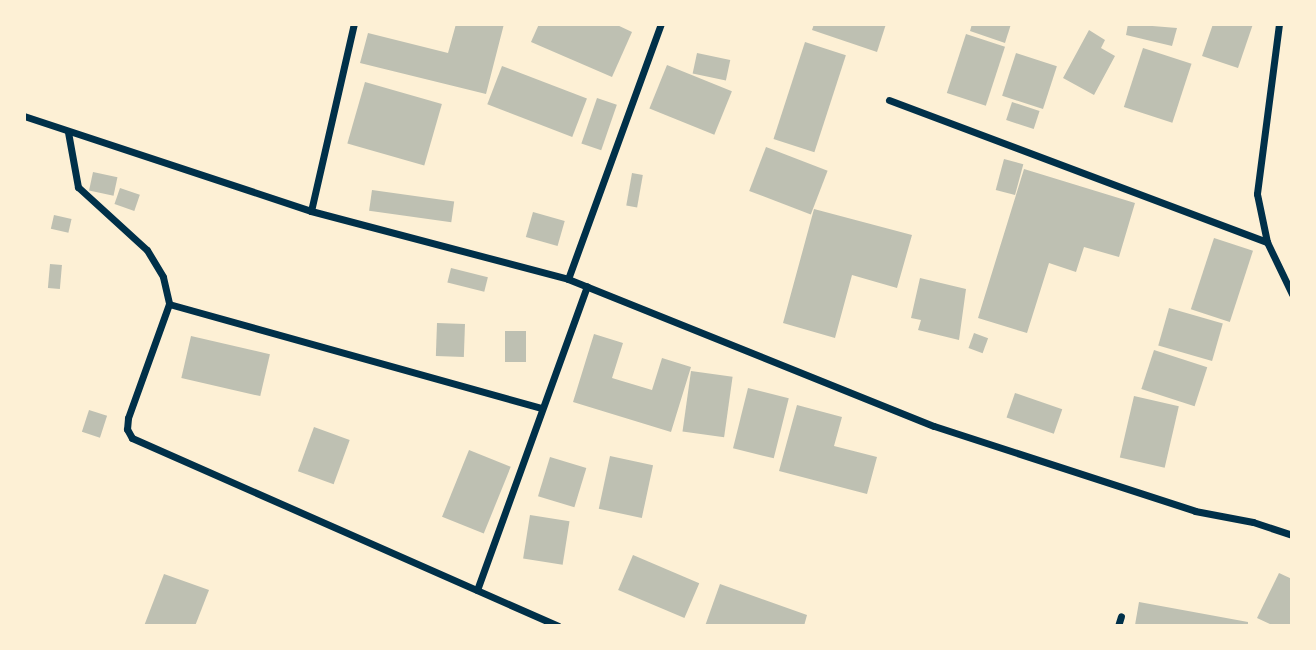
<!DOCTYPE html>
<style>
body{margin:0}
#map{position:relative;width:1316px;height:650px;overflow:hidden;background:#fdf0d5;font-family:Commissioner,sans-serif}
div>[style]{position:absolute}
.building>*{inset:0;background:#bec0b2;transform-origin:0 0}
.minor>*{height:7px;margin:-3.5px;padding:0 3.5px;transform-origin:3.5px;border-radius:3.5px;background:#003049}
span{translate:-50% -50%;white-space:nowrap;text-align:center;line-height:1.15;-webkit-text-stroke:5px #fdf0d5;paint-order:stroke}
.frame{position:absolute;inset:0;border:26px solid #fdf0d5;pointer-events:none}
</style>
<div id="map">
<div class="building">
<div style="clip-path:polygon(456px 24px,504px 24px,486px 94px,360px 63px,368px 33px,448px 53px)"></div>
<div style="clip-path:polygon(539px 24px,615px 24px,632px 32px,612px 77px,531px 42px)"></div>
<div style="clip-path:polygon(814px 24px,886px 24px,877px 52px,812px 30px)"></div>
<div style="clip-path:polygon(972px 24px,1011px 24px,1005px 43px,970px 31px)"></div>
<div style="clip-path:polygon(1128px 24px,1177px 28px,1172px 46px,1126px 35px)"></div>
<div style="clip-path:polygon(1213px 24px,1253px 24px,1238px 68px,1202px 56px)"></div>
<div style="clip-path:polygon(1089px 30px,1105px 40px,1101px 48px,1115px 56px,1094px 95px,1063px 78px)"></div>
<div style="left:966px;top:34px;width:41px;height:62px;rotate:18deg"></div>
<div style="left:805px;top:42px;width:43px;height:102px;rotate:18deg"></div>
<div style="left:1143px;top:48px;width:51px;height:62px;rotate:18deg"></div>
<div style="left:697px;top:53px;width:34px;height:21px;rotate:12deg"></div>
<div style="left:1016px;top:53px;width:43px;height:45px;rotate:18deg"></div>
<div style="left:667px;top:65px;width:70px;height:47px;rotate:22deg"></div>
<div style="left:502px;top:66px;width:91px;height:41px;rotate:21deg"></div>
<div style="left:365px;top:82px;width:80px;height:64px;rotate:16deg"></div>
<div style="left:597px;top:98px;width:21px;height:48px;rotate:19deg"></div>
<div style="left:1012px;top:102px;width:29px;height:19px;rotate:18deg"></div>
<div style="left:766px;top:147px;width:66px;height:47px;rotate:21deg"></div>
<div style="left:1004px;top:159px;width:20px;height:32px;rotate:15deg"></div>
<div style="clip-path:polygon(1024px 169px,1135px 203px,1119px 257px,1084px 247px,1076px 272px,1049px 263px,1027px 333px,978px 318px)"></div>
<div style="left:93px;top:172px;width:25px;height:19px;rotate:12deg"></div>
<div style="left:632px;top:173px;width:11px;height:33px;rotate:10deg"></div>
<div style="left:120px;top:188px;width:21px;height:17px;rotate:19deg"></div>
<div style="left:372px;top:190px;width:83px;height:21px;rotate:8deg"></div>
<div style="clip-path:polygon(814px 209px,912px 235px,897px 288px,852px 275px,835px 338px,783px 323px)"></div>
<div style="left:533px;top:212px;width:33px;height:26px;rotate:16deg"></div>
<div style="left:54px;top:215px;width:18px;height:14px;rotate:13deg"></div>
<div style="left:1214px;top:238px;width:41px;height:75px;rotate:18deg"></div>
<div style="left:50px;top:264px;width:12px;height:24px;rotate:5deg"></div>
<div style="left:451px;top:268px;width:38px;height:15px;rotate:14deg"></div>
<div style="clip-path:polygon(920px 278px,966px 289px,959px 340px,918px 330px,921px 320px,911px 318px)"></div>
<div style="left:1169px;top:308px;width:56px;height:39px;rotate:16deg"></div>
<div style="left:437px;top:323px;width:28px;height:33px;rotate:2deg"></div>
<div style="left:505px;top:331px;width:21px;height:31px"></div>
<div style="left:974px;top:333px;width:15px;height:16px;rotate:20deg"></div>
<div style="clip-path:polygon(594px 334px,623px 343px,612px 378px,652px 390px,662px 358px,691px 367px,671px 432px,573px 402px)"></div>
<div style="left:191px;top:336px;width:81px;height:43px;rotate:13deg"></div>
<div style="left:1154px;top:350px;width:56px;height:41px;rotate:18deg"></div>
<div style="left:691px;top:371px;width:42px;height:61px;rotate:8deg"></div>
<div style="left:748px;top:388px;width:42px;height:62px;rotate:14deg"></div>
<div style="left:1015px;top:393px;width:50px;height:26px;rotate:19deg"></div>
<div style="left:1134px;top:396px;width:46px;height:63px;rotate:13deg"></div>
<div style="clip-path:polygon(797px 405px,842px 417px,834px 446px,877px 457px,867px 494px,779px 471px)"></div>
<div style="left:89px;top:410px;width:19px;height:23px;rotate:18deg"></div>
<div style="left:314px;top:427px;width:38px;height:47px;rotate:20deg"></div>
<div style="left:469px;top:450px;width:45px;height:72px;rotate:22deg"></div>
<div style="left:610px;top:456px;width:44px;height:54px;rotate:12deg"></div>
<div style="left:550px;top:457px;width:38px;height:41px;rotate:17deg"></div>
<div style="left:530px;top:515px;width:40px;height:44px;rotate:9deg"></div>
<div style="left:633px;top:555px;width:72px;height:38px;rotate:23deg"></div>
<div style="clip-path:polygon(1279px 573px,1292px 579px,1292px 626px,1274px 626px,1257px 618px)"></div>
<div style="clip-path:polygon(164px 574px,209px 590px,195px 626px,144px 626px)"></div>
<div style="clip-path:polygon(720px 584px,807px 615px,804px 626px,705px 626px)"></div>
<div style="clip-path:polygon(1139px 602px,1248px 622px,1248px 626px,1135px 625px)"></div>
</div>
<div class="minor">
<div style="left:1279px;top:24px;width:171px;rotate:97.4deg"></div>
<div style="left:1257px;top:194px;width:49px;rotate:78.2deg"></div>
<div style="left:1267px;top:242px;width:58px;rotate:64.3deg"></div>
<div style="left:889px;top:100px;width:404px;rotate:20.6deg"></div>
<div style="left:24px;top:116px;width:302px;rotate:18.3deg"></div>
<div style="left:311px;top:211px;width:266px;rotate:14.8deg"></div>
<div style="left:568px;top:279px;width:394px;rotate:21.9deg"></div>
<div style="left:934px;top:426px;width:274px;rotate:18deg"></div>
<div style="left:1195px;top:511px;width:59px;rotate:10.7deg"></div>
<div style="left:1253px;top:522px;width:41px;rotate:18.4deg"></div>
<div style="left:68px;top:132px;width:56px;rotate:79.7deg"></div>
<div style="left:78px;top:187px;width:93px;rotate:42.4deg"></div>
<div style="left:147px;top:250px;width:31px;rotate:59deg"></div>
<div style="left:163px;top:277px;width:28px;rotate:77deg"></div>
<div style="left:169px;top:304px;width:121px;rotate:109.8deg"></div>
<div style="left:128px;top:418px;width:11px;rotate:95deg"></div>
<div style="left:127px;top:429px;width:10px;rotate:61deg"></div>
<div style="left:132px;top:438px;width:466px;rotate:23.8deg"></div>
<div style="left:311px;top:211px;width:192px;rotate:-77.1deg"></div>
<div style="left:568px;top:279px;width:271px;rotate:-70deg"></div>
<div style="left:169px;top:304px;width:387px;rotate:15.6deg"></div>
<div style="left:477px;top:590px;width:323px;rotate:-70.1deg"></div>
<div style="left:1118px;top:626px;width:10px;rotate:-73deg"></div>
</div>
<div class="frame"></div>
</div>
